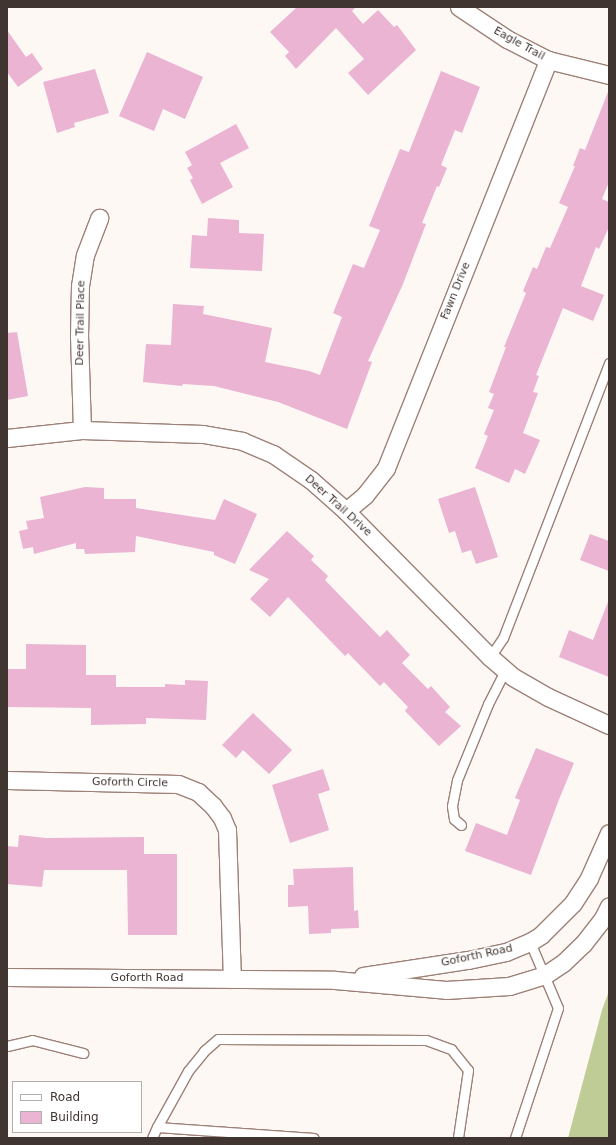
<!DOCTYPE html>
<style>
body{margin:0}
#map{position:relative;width:616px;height:1145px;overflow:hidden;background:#fef8f5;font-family:"DejaVu Sans",sans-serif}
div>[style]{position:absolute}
.forest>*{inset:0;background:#bfcc95}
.building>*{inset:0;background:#eab4d2}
.roads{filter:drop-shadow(1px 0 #9d8177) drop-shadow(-1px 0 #9d8177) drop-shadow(0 1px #9d8177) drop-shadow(0 -1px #9d8177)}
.lane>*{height:9px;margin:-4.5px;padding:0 4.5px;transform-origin:4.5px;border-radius:4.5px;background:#fff}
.street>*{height:17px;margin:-8.5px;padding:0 8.5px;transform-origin:8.5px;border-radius:8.5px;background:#fff}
span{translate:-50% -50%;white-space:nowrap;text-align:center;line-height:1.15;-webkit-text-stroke:3px #fff;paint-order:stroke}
.street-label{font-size:11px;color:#413531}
.frame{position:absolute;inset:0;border:8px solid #413531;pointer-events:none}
.legend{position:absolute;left:12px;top:1081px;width:130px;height:52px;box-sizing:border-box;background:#fff;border:1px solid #b3aead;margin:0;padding:5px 7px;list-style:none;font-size:12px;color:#413531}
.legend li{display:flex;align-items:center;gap:8px;height:20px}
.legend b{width:20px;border:1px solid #b3aead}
</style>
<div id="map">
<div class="forest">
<div style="clip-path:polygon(609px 991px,609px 1138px,568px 1138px,602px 1010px)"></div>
</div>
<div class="building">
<div style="clip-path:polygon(297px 7px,356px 7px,352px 11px,363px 24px,378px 10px,394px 27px,397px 25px,416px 50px,368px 95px,348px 73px,364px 59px,336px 28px,296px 69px,285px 56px,289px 52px,270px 32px)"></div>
<div style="clip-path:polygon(7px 30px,26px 57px,32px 53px,43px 69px,18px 87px,7px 72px)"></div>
<div style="clip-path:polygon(147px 52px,203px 77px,185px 119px,163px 109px,154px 131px,119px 116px)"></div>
<div style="clip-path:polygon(95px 69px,109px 113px,74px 123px,75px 127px,57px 133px,43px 82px)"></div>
<div style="clip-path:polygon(441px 71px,480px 87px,462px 133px,455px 130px,441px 165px,447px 168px,439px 187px,437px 186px,422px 223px,426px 224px,403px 284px,368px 361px,372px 362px,347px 429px,278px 402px,214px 386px,183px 384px,182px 386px,143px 382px,146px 344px,171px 345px,173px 304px,204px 306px,203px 314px,272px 328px,265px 362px,309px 371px,320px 375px,342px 317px,333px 313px,353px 264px,364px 268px,380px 230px,369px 226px,400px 149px,409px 152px)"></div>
<div style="clip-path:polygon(608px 92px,609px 182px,602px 199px,609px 202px,609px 227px,599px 249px,596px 247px,581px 286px,604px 295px,593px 321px,563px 308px,536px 375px,539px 376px,533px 392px,538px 393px,523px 433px,540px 440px,525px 474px,515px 469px,509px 483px,475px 468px,488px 436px,484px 434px,494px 410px,488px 408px,494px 394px,489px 392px,506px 347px,504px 347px,526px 293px,523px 291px,533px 267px,537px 269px,546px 247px,550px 248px,568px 207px,559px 203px,575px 166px,573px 166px,580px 148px,585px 150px)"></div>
<div style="clip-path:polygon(236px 124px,249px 148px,220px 163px,233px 187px,202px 204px,190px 180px,193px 178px,187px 168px,192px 165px,185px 152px)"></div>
<div style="clip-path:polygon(208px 218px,239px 220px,239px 233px,264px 234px,262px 271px,190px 268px,192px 235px,207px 236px)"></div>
<div style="clip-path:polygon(17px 332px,28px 396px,7px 400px,7px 333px)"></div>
<div style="clip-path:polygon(85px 487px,104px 488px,104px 499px,136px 499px,136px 508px,215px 520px,224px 499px,257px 514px,235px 564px,214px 555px,214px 552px,136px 536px,135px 552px,85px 554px,84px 549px,76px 549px,76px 543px,34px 554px,33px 547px,23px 549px,19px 531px,28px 529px,26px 521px,44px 518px,40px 497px)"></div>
<div style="clip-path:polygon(475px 487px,498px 557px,476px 564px,471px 550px,462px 553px,455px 531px,449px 533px,438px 499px)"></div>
<div style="clip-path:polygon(287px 531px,314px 556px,311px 560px,328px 576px,325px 580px,380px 637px,387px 630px,410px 655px,402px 663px,428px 689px,431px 686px,450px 707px,445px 712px,461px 726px,439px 746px,405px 711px,408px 707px,384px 682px,380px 686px,348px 653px,345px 656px,288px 597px,270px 617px,250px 599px,269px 579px,249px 570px)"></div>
<div style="clip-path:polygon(590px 534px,609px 541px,609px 571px,580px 560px)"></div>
<div style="clip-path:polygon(608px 602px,609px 602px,609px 677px,559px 657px,569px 630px,593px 640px)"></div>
<div style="clip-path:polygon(26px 644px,86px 645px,86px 675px,116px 675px,116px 687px,165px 687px,165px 684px,185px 685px,185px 680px,208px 681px,206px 720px,146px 718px,146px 724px,91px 725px,91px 708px,7px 707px,7px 669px,26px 669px)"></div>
<div style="clip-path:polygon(253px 713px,292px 750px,269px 774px,243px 750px,236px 758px,222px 745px)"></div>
<div style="clip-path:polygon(536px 748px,574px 763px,558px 802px,531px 875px,465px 851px,476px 823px,507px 835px,520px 800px,515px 798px)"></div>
<div style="clip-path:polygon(323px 769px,330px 790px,318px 794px,329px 830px,290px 843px,272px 785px)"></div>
<div style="clip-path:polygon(19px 835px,46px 838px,144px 837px,144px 854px,177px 854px,177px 935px,128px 935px,127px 870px,44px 870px,42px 887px,7px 884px,7px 846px,18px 847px)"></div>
<div style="clip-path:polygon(353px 867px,354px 911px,358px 910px,359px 928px,331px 929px,331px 933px,309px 934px,308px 906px,288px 907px,288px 885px,294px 885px,293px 869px)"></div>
</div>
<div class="roads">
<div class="lane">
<div style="left:490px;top:657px;width:23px;rotate:-56deg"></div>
<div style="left:503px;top:638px;width:295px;rotate:-68.9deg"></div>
<div style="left:461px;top:825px;width:9px;rotate:-139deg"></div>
<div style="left:454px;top:819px;width:13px;rotate:-99deg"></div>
<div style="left:452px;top:806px;width:26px;rotate:-79deg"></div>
<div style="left:457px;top:780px;width:82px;rotate:-67.8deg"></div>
<div style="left:488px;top:704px;width:37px;rotate:-63deg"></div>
<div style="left:7px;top:1046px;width:26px;rotate:-13deg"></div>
<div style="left:32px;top:1040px;width:53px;rotate:14.3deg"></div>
<div style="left:157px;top:1127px;width:64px;rotate:-61deg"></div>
<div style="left:188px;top:1071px;width:26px;rotate:-51deg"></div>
<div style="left:204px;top:1051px;width:18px;rotate:-41deg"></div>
<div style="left:218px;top:1039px;width:208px;rotate:0.3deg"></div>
<div style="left:426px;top:1040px;width:27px;rotate:20deg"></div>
<div style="left:451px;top:1049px;width:27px;rotate:51deg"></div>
<div style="left:468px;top:1070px;width:69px;rotate:98.4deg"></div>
<div style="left:152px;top:1138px;width:12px;rotate:-66deg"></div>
<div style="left:157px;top:1127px;width:157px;rotate:4deg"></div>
<div style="left:515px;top:1138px;width:137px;rotate:-71.7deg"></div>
<div style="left:558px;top:1008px;width:72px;rotate:-113deg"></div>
</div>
<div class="street">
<div style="left:459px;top:7px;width:58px;rotate:33.7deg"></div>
<div style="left:507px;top:39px;width:46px;rotate:27.1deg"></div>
<div style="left:548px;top:60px;width:63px;rotate:13.8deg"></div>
<div style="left:82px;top:430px;width:93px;rotate:-91.8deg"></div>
<div style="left:79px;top:337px;width:51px;rotate:-88.9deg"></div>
<div style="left:80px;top:286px;width:31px;rotate:-81deg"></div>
<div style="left:85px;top:255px;width:40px;rotate:-69deg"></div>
<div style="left:7px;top:438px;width:75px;rotate:-6.1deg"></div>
<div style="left:82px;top:430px;width:121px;rotate:1.9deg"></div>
<div style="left:203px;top:434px;width:40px;rotate:10deg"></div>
<div style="left:242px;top:441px;width:34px;rotate:23deg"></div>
<div style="left:273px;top:454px;width:46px;rotate:34.4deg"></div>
<div style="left:311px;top:480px;width:47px;rotate:41.5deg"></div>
<div style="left:346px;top:511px;width:205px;rotate:45.4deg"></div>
<div style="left:490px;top:657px;width:30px;rotate:41deg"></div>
<div style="left:513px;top:677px;width:40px;rotate:29.7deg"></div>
<div style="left:548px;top:697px;width:67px;rotate:24.7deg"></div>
<div style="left:346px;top:511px;width:25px;rotate:-40deg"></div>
<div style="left:365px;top:495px;width:34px;rotate:-52deg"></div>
<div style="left:386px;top:468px;width:439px;rotate:-68.3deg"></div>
<div style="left:7px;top:780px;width:171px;rotate:1.3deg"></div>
<div style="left:178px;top:784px;width:22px;rotate:22deg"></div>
<div style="left:198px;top:792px;width:21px;rotate:43deg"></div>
<div style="left:213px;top:806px;width:15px;rotate:53deg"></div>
<div style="left:222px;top:818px;width:13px;rotate:67deg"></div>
<div style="left:227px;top:830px;width:149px;rotate:88.1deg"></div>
<div style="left:363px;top:976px;width:106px;rotate:-8.7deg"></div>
<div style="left:468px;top:960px;width:39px;rotate:-12deg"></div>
<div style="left:506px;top:952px;width:26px;rotate:-23deg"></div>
<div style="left:530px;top:942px;width:13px;rotate:-32deg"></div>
<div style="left:541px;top:935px;width:45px;rotate:-45deg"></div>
<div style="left:573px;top:903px;width:30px;rotate:-57deg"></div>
<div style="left:589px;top:878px;width:49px;rotate:-66deg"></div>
<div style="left:7px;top:977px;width:328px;rotate:0.5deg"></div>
<div style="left:335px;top:980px;width:111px;rotate:5.1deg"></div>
<div style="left:446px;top:990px;width:63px;rotate:-3.6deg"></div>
<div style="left:509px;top:986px;width:38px;rotate:-17deg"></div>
<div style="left:545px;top:975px;width:22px;rotate:-34deg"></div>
<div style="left:563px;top:963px;width:28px;rotate:-44deg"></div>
<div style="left:583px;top:944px;width:33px;rotate:-52deg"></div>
<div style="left:603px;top:918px;width:13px;rotate:-63deg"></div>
</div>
</div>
<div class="street-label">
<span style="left:519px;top:44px;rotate:29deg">Eagle Trail</span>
<span style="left:456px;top:291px;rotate:-68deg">Fawn Drive</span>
<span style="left:81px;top:323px;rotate:-89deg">Deer Trail Place</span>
<span style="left:338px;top:506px;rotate:42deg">Deer Trail Drive</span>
<span style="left:130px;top:783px;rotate:1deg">Goforth Circle</span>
<span style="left:477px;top:956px;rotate:-12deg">Goforth Road</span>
<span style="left:147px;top:978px">Goforth Road</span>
</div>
<div class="frame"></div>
<ul class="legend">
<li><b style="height:5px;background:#fff"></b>Road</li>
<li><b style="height:11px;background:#eab4d2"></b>Building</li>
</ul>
</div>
